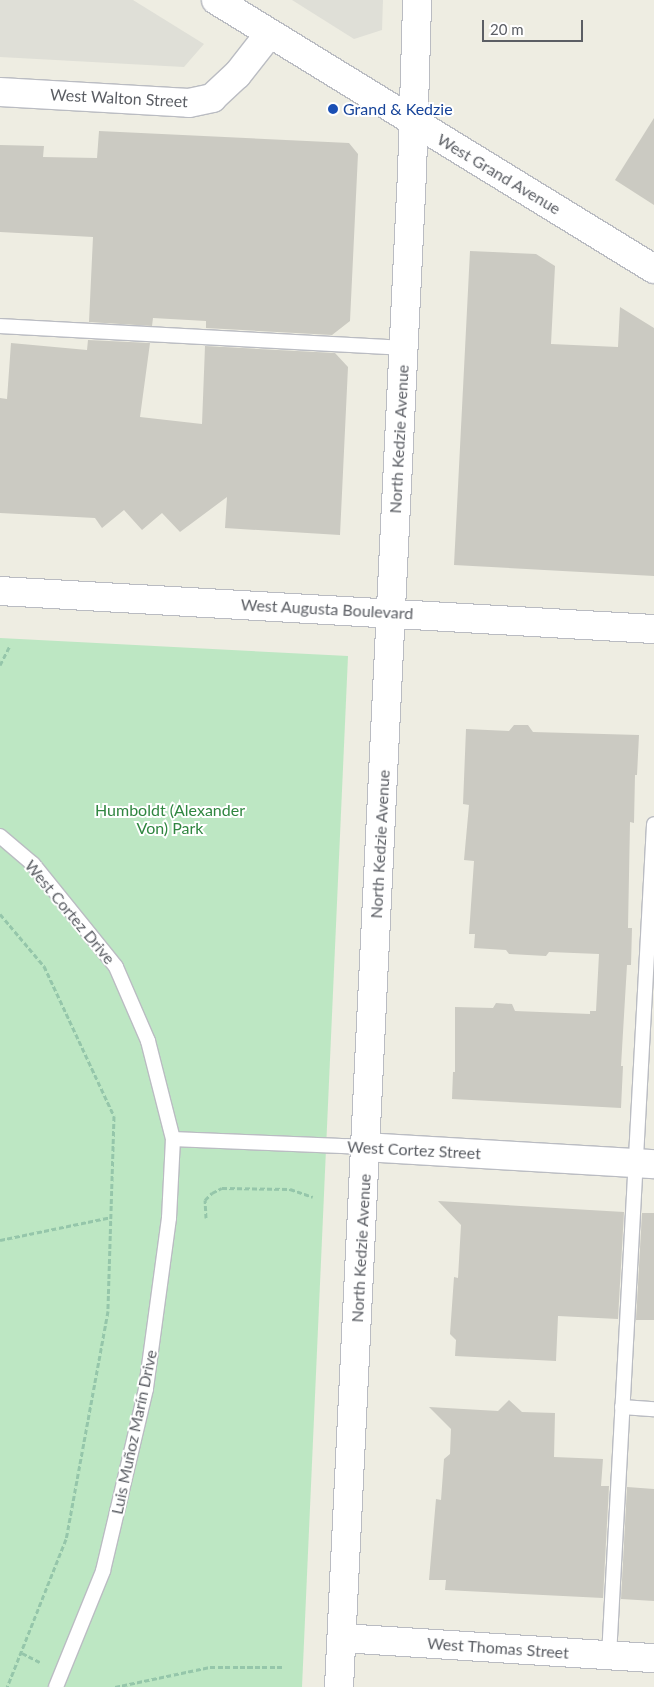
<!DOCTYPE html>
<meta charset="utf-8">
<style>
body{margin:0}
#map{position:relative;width:654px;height:1687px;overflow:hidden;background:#eeede2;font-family:Lato,sans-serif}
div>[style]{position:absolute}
.industrial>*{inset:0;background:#dfdfd7}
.green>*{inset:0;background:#bde7c3}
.building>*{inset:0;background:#cbcac2}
.path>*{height:3px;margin-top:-1.5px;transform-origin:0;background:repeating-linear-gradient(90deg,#95c6aa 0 5px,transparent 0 7.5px)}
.roads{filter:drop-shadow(1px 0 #babcc2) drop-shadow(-1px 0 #babcc2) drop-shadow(0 1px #babcc2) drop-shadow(0 -1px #babcc2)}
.lane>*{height:14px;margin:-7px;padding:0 7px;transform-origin:7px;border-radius:7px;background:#fff}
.street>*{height:28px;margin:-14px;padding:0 14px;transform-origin:14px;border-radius:14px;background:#fff}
.secondary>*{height:28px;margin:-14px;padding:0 14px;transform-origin:14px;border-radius:14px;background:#fff}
.dots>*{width:14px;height:14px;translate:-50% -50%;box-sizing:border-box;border:2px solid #fff;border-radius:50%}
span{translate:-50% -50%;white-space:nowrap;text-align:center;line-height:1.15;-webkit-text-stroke:4px #fff;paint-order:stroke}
.street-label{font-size:16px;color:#5b5e64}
.transit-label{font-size:16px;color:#164399}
.left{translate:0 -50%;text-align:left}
.park-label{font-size:16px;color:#308640}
.scale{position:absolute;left:482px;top:20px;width:101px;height:22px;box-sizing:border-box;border:2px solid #5b5e64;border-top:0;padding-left:6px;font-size:15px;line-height:18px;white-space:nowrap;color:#5b5e64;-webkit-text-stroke:4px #fff;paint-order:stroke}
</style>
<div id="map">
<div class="industrial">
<div style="clip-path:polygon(0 0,133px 0,204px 44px,184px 67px,0 57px)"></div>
<div style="clip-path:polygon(292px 0,383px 0,382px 30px,354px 39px)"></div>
</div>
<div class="green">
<div style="clip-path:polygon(0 638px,348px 656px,302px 1687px,0 1687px)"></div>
</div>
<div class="building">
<div style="clip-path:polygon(654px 118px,654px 205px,615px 180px)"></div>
<div style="clip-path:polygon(99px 131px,349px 143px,358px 154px,350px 321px,332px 335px,206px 328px,206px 321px,153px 318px,152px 326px,89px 322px,93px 237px,0 232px,0 145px,44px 146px,43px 157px,97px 158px)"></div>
<div style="clip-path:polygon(470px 251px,536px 254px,555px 266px,551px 344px,618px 347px,620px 307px,654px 328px,654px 576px,454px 565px)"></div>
<div style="clip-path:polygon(88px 340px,150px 343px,140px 417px,202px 424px,205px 346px,335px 353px,348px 367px,340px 535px,225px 528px,227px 497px,180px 532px,162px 513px,142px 530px,124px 510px,102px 528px,95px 518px,0 513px,0 398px,7px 399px,11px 343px,87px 350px)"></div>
<div style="clip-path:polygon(514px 725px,528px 725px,533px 732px,639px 735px,637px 775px,635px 775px,634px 823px,630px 822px,628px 928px,632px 928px,631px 965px,627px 965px,621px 1066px,623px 1066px,621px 1108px,452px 1099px,453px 1072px,455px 1072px,455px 1007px,493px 1008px,496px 1003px,512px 1004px,515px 1011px,590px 1014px,590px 1011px,596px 1011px,599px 954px,549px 952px,546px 956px,509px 954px,506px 950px,474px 948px,475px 934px,469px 934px,474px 861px,464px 860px,469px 805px,463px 804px,466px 729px,509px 731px)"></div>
<div style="clip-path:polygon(438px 1201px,624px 1212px,618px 1319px,558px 1316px,556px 1361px,455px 1356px,456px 1340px,450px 1334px,454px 1277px,458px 1278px,461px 1225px)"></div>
<div style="clip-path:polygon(642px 1213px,654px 1213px,654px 1320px,636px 1320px)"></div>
<div style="clip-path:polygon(509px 1400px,522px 1412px,555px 1413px,554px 1457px,603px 1459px,601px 1486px,609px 1486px,603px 1598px,445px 1590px,446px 1580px,429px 1580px,436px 1499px,441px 1500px,444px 1459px,450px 1454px,451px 1429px,429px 1407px,498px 1411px)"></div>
<div style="clip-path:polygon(627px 1487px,654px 1489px,654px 1601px,621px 1599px)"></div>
</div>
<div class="path">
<div style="left:0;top:665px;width:22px;rotate:-63deg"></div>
<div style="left:0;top:914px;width:68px;rotate:49.8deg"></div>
<div style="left:44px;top:966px;width:166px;rotate:65deg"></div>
<div style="left:114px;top:1116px;width:195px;rotate:91.8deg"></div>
<div style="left:108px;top:1311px;width:232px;rotate:100.4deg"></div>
<div style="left:66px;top:1539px;width:159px;rotate:111.7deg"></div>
<div style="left:206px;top:1218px;width:18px;rotate:-93deg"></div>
<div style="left:205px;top:1200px;width:10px;rotate:-45deg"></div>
<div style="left:212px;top:1193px;width:11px;rotate:-27deg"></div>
<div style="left:222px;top:1188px;width:68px;rotate:0.8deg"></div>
<div style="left:290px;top:1189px;width:24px;rotate:19deg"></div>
<div style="left:0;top:1240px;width:114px;rotate:-11.6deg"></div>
<div style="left:22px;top:1653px;width:20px;rotate:27deg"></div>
<div style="left:115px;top:1687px;width:97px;rotate:-11.9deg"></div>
<div style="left:210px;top:1667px;width:72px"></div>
</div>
<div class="roads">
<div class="lane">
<div style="left:0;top:326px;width:404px;rotate:3.1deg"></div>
<div style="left:0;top:836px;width:43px;rotate:40.3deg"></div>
<div style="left:33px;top:864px;width:132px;rotate:51.1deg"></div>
<div style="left:116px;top:967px;width:81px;rotate:66.6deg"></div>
<div style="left:148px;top:1041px;width:101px;rotate:75.7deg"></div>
<div style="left:173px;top:1139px;width:79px;rotate:92.9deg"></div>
<div style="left:169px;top:1218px;width:173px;rotate:97.7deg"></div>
<div style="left:146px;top:1389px;width:187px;rotate:103.3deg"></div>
<div style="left:103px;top:1571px;width:125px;rotate:112.1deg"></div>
<div style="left:173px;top:1139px;width:192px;rotate:2.4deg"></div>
<div style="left:622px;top:1407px;width:32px;rotate:4deg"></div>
<div style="left:609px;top:1656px;width:833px;rotate:-86.9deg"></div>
</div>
<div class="street">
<div style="left:0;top:92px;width:189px;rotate:3.3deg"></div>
<div style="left:189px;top:103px;width:24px;rotate:-12deg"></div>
<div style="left:212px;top:98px;width:34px;rotate:-43deg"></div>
<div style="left:237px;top:75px;width:52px;rotate:-52deg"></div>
<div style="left:365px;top:1147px;width:289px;rotate:3.4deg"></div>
<div style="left:342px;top:1638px;width:313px;rotate:3.7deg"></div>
</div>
<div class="secondary">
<div style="left:216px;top:0;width:514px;rotate:31.56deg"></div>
<div style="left:0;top:591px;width:655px;rotate:3.33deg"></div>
<div style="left:339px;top:1687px;width:1516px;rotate:-87.24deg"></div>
<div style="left:412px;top:173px;width:173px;rotate:-88.3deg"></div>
</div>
</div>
<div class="dots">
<div style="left:333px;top:109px;background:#1a4fb4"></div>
</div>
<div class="street-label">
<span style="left:119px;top:98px;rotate:3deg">West Walton Street</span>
<span style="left:499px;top:174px;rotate:31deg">West Grand Avenue</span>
<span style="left:399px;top:439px;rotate:-87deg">North Kedzie Avenue</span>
<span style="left:327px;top:609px;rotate:3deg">West Augusta Boulevard</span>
<span style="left:380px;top:844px;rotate:-87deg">North Kedzie Avenue</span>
<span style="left:70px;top:912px;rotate:50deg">West Cortez Drive</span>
<span style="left:414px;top:1150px;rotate:3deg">West Cortez Street</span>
<span style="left:361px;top:1248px;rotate:-87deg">North Kedzie Avenue</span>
<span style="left:134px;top:1432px;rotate:-78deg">Luis Muñoz Marín Drive</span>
<span style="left:498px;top:1648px;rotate:4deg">West Thomas Street</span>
</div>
<div class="transit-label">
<span class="left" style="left:343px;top:109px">Grand &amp; Kedzie</span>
</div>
<div class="park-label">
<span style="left:170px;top:819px">Humboldt (Alexander<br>Von) Park</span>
</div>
<div class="scale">20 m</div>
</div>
